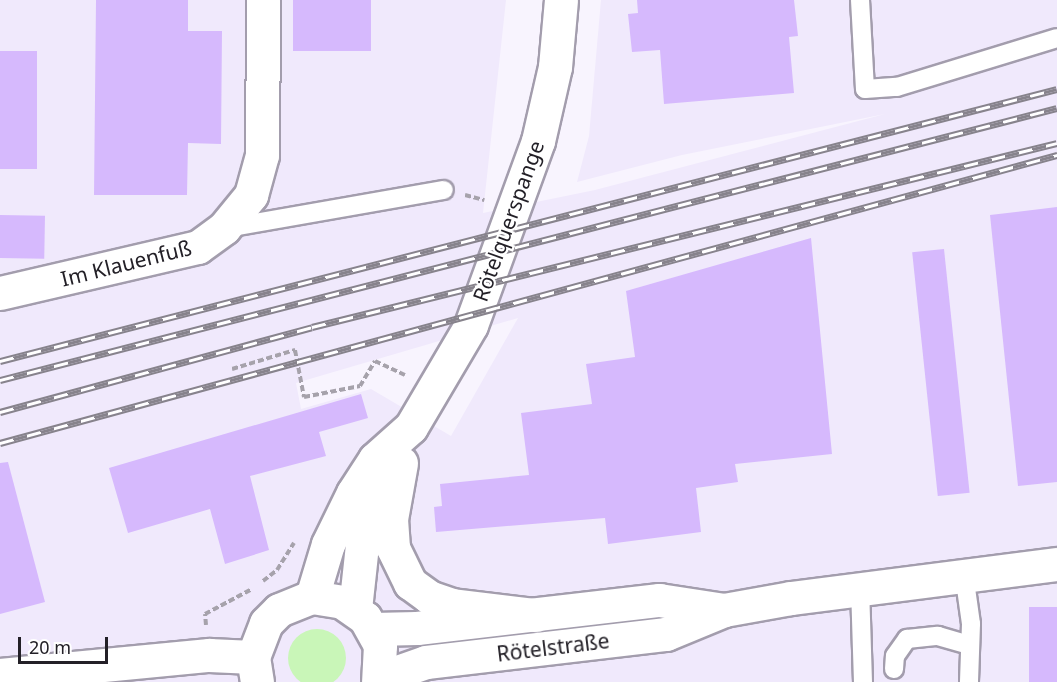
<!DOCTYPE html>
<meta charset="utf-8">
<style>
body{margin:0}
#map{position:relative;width:1057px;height:682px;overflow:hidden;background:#f8f4fe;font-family:"Noto Sans",sans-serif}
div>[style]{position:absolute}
.built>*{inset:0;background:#f0e9fc}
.green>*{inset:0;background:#c9f6b8}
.round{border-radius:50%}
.building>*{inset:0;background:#d6b9fd;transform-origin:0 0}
.path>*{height:4px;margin-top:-2px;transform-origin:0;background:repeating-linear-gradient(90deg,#a6a2ab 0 6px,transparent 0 9px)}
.roads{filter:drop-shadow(2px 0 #a39dad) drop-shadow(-2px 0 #a39dad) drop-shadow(0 2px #a39dad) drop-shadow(0 -2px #a39dad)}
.service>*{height:18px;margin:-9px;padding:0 9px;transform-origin:9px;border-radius:9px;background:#fff}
.minor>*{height:33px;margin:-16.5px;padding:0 16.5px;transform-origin:16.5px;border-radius:16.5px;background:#fff}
.secondary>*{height:33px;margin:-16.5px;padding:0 16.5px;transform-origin:16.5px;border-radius:16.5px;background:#fff}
.rail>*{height:7px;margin-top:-3.5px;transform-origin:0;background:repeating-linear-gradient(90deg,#fff 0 14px,#87838c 0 28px);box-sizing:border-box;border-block:2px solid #87838c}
span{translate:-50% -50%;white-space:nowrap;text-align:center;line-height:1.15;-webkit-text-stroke:4.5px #fff;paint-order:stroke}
.street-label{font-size:21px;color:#232027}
.scale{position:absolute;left:18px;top:637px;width:90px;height:27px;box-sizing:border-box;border:3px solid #232027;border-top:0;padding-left:8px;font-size:18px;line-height:21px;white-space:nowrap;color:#232027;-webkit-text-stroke:4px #fff;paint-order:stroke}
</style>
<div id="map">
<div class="built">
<div style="clip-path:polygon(evenodd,0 0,506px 0,483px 213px,595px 190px,885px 114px,682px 155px,577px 182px,589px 136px,601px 0,1057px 0,1057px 682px,0 682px,0 0,518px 318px,451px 436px,371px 389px,301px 409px,296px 383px,518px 318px)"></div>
</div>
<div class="green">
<div class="round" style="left:288px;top:629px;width:58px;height:58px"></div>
</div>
<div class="building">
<div style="clip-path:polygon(96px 0,188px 0,188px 31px,222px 31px,221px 144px,188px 143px,187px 195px,94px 195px)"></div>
<div style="left:293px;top:0;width:78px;height:51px"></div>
<div style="clip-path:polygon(637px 0,794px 0,798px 36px,789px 37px,794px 93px,664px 104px,660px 50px,632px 52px,628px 14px,638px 13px)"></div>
<div style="left:0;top:51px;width:37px;height:118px"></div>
<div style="clip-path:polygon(1057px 207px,1057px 482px,1018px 486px,990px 215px)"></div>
<div style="left:0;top:215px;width:45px;height:43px;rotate:1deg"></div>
<div style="clip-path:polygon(811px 238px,832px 454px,735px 464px,738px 482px,696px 488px,701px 532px,608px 544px,605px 518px,436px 532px,434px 507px,442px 506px,440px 484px,529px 475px,521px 413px,592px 404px,586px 364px,635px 357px,626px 291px)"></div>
<div style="left:944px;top:249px;width:245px;height:32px;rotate:84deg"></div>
<div style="clip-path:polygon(361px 394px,368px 418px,319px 432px,326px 456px,250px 476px,269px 550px,225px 564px,210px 509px,128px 533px,109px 468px)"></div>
<div style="clip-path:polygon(8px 462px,45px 602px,0 614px,0 463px)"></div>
<div style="left:1029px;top:607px;width:28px;height:75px"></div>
</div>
<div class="path">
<div style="left:465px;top:195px;width:20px;rotate:15deg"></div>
<div style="left:232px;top:369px;width:66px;rotate:-16.8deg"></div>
<div style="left:295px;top:350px;width:48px;rotate:79.2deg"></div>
<div style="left:304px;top:397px;width:57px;rotate:-11.1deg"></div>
<div style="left:360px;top:386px;width:29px;rotate:-59deg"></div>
<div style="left:375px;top:361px;width:33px;rotate:25deg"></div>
<div style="left:263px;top:581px;width:18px;rotate:-38deg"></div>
<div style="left:277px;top:570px;width:32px;rotate:-58deg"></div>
<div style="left:206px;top:625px;width:11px;rotate:-95deg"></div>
<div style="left:205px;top:614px;width:53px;rotate:-28deg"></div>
</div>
<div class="roads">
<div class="service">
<div style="left:860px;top:0;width:89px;rotate:86.8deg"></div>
<div style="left:865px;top:89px;width:32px;rotate:-4deg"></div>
<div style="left:897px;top:87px;width:167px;rotate:-17deg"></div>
<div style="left:226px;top:228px;width:221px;rotate:-9.9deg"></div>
<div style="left:964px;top:574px;width:50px;rotate:82deg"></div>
<div style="left:971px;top:624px;width:58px;rotate:92deg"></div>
<div style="left:860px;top:587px;width:95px;rotate:88.2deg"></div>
<div style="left:894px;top:669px;width:13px;rotate:-86deg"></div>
<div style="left:895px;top:656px;width:21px;rotate:-55deg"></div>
<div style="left:907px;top:639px;width:31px;rotate:-6deg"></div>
<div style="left:938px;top:636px;width:32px;rotate:16deg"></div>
</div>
<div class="minor">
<div style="left:0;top:293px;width:203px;rotate:-13.1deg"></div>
<div style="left:198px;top:247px;width:32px;rotate:-36deg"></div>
<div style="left:224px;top:228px;width:43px;rotate:-50.7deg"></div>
<div style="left:251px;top:195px;width:41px;rotate:-74.6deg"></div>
<div style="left:262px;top:155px;width:155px;rotate:-89.6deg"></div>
<div style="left:373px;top:629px;width:44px;rotate:-1.3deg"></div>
<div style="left:417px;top:628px;width:244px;rotate:-6.6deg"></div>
<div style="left:659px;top:600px;width:66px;rotate:8.7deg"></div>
<div style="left:0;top:675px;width:210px;rotate:-5.5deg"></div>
<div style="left:209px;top:655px;width:44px;rotate:2.6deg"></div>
<div style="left:380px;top:678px;width:49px;rotate:-19.2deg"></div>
<div style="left:426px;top:662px;width:242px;rotate:-6.7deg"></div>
<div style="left:666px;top:634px;width:63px;rotate:-22.5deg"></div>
<div style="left:724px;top:610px;width:68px;rotate:-10.2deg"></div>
<div style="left:791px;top:598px;width:268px;rotate:-7.3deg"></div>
</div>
<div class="secondary">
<div style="left:401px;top:463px;width:57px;rotate:100.1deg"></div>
<div style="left:391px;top:519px;width:29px;rotate:86deg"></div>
<div style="left:393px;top:548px;width:39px;rotate:64deg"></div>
<div style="left:410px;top:583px;width:24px;rotate:36deg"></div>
<div style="left:429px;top:597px;width:24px;rotate:19deg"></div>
<div style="left:452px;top:605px;width:84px;rotate:6.9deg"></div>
<div style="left:312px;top:597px;width:55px;rotate:-73.2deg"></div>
<div style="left:328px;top:544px;width:57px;rotate:-63.9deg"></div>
<div style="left:353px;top:493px;width:40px;rotate:-57.1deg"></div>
<div style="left:375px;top:459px;width:48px;rotate:-41.6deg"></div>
<div style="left:411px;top:427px;width:118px;rotate:-59.5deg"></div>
<div style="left:471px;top:325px;width:196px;rotate:-70deg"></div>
<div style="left:538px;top:141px;width:76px;rotate:-77.1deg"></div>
<div style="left:555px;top:67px;width:67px;rotate:-84.9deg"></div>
<div style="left:355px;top:609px;width:74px;rotate:-83.8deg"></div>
<div style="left:363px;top:535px;width:57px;rotate:-63deg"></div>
<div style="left:257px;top:682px;width:25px;rotate:-99deg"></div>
<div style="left:253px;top:657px;width:36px;rotate:-69deg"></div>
<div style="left:266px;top:623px;width:18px;rotate:-45deg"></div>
<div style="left:279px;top:610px;width:35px;rotate:-22deg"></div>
<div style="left:312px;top:597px;width:30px;rotate:9deg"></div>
<div style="left:342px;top:602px;width:28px;rotate:35deg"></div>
<div style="left:365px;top:618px;width:31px;rotate:61deg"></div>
<div style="left:380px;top:645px;width:37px;rotate:93deg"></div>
</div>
</div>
<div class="rail">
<div style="left:0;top:361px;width:1091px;rotate:-14.43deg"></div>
<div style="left:0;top:380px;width:1091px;rotate:-14.43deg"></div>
<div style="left:0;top:412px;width:323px;rotate:-15.2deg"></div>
<div style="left:312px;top:327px;width:767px;rotate:-13.87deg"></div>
<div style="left:0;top:443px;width:1096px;rotate:-15.24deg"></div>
</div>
<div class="street-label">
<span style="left:508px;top:221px;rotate:-70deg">Rötelquerspange</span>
<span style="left:126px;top:263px;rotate:-14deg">Im Klauenfuß</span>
<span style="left:553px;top:647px;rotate:-7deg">Rötelstraße</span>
</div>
<div class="scale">20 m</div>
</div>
